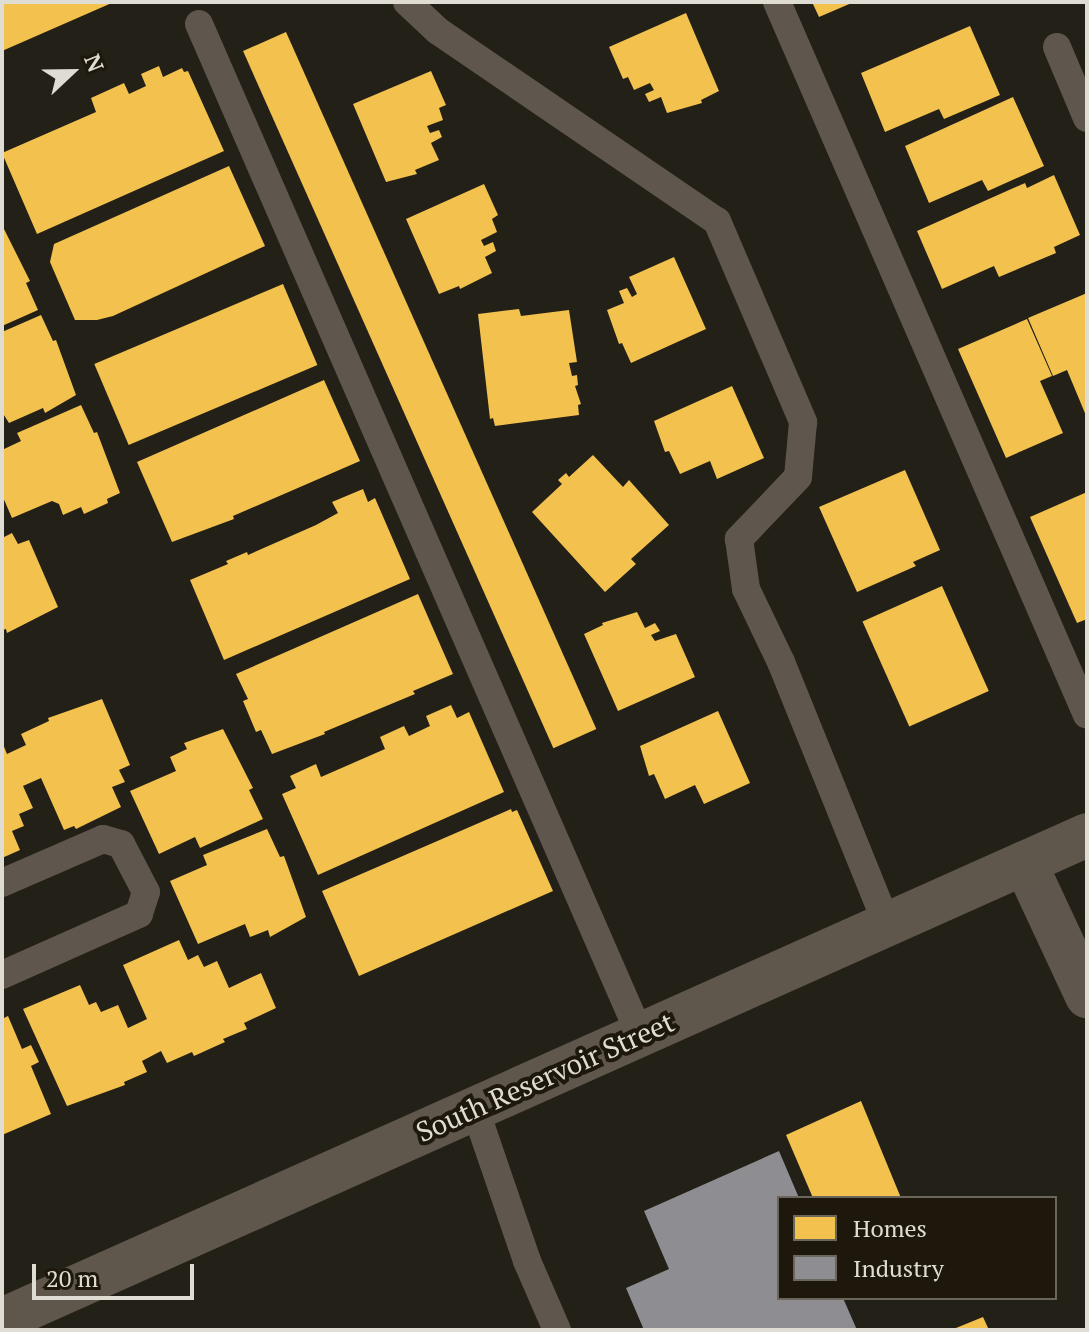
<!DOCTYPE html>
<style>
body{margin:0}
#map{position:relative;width:1089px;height:1332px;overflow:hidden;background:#232018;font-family:"PT Serif",serif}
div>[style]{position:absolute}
.homes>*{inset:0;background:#f2c14e;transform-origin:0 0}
.industry>*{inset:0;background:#8d8d92}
.service>*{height:28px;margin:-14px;padding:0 14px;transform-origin:14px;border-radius:14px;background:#5f564e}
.minor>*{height:44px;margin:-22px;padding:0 22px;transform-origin:22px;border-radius:22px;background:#5f564e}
.primary>*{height:44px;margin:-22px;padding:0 22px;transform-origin:22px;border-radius:22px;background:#5f564c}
span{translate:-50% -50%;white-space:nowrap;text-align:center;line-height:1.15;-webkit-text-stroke:8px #1d180b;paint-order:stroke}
.street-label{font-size:28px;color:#dfdcd3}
.frame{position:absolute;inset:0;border:4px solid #dfdcd3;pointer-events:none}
.legend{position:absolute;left:777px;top:1196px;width:280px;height:104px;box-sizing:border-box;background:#1d180b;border:2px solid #6b665b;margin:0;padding:10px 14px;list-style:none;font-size:24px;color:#dfdcd3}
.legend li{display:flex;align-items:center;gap:16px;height:40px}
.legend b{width:40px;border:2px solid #6b665b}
.north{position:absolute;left:32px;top:32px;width:80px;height:80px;-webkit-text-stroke:6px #1d180b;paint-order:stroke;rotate:68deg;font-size:22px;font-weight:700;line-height:32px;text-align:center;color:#dfdcd3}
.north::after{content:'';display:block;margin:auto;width:28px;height:36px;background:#dfdcd3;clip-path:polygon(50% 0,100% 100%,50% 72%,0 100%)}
.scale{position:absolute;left:32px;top:1264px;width:162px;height:36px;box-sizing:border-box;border:4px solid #dfdcd3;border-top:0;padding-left:10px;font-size:24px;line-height:28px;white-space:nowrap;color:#dfdcd3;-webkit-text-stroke:6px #1d180b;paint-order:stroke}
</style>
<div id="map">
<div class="homes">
<div style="clip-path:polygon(2px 2px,114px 2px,2px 51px)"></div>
<div style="clip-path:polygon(812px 2px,854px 2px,819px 17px)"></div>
<div style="clip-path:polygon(686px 13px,719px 91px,701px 100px,702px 103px,667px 113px,661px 97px,649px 102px,645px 94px,654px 90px,650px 83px,634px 90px,628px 77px,623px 79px,609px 47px)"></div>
<div style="clip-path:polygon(970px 26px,1000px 95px,944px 119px,939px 109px,885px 132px,861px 73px)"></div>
<div style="left:286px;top:32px;width:763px;height:47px;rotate:66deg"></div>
<div style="clip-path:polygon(159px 66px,163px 77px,182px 68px,184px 72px,188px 71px,224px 151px,37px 234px,2px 153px,96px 112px,91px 98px,124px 83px,129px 94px,146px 86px,141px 74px)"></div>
<div style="clip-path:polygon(431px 71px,446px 105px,439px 108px,443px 120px,427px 126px,430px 133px,439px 130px,442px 137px,431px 143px,439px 160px,415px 170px,417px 174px,386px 182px,353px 104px)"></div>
<div style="clip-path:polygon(1013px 97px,1044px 166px,988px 191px,982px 180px,929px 203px,905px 146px)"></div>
<div style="clip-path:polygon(229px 166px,265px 246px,113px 316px,97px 320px,75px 320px,50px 262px,54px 244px)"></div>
<div style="clip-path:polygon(1054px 175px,1080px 235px,1054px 247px,1056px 253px,999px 277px,994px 266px,942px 289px,917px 231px,1025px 183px,1027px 188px)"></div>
<div style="clip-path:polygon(484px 184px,498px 215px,492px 219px,497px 232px,481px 240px,484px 246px,493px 242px,496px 251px,485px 257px,492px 273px,460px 289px,459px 286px,439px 294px,406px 219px)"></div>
<div style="clip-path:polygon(2px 225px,30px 281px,26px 283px,38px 310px,2px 326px)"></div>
<div style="clip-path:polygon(674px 257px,706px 329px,631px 363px,622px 343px,619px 344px,607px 310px,624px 303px,619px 291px,627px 288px,632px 297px,637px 294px,629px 277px)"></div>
<div style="left:283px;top:284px;width:88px;height:205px;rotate:67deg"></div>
<div style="clip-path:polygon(1087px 293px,1087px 418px,1067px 370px,1053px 376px,1028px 318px)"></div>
<div style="clip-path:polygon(519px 309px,521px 316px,569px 310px,577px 362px,569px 363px,572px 376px,577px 375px,578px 385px,575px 386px,581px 404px,578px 405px,579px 415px,495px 426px,493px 418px,490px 419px,478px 314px)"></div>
<div style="clip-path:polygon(41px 315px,53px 341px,56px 340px,76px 395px,45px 413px,43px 408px,9px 423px,2px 412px,2px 332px)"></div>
<div style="clip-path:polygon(1027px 319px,1052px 376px,1040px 381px,1063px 433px,1006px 458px,958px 349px)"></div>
<div style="clip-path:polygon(324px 380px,360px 461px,233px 516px,234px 519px,172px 542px,137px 462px)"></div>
<div style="clip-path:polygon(732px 386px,764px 458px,717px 479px,710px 461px,680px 474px,669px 451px,665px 452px,654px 421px)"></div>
<div style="clip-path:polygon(81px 405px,94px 433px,97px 432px,120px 493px,107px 499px,108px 503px,84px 514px,81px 507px,63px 515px,59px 504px,52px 501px,12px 518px,2px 495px,2px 450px,21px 441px,17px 433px)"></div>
<div style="clip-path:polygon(593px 455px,623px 487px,629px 480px,669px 525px,631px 559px,636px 564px,605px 592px,532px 512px,562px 484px,558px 480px,566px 473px,569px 477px)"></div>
<div style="clip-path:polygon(905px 470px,940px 550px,913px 562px,916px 566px,857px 592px,819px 507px)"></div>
<div style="clip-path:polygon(363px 489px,368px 502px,375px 498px,410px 579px,224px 660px,190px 580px,228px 564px,226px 561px,247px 552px,248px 555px,316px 525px,338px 513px,332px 502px)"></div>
<div style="clip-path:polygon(1087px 492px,1087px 619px,1077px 623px,1030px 517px)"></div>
<div style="clip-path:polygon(12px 533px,18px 544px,29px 540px,58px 607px,7px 633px,6px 629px,2px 630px,2px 538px)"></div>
<div style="left:942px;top:586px;width:115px;height:87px;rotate:66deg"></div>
<div style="clip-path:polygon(418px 594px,453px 674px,413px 691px,415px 694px,324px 732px,325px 734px,272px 754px,261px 730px,256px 732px,243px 701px,248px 699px,236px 674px)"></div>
<div style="clip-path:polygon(637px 612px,645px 628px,655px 623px,660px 631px,651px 635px,655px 641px,676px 634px,695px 677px,618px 711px,584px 634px,603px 625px,602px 623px)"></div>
<div style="clip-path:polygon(102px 699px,130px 765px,119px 770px,125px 782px,112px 787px,121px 807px,76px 829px,74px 826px,64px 830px,41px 778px,23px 786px,33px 808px,19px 814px,24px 826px,12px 831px,20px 850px,2px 858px,2px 742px,7px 754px,26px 745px,21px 734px,49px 721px,48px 718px)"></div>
<div style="clip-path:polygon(451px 705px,457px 718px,469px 712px,504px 792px,318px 875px,282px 794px,296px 788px,290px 776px,316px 764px,321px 777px,385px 749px,380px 737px,404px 726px,409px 736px,430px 726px,426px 716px)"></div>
<div style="clip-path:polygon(718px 711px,750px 783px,704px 804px,695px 785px,665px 799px,654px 774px,649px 776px,640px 746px)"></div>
<div style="clip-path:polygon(223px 729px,253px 788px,249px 790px,263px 819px,200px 848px,195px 837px,159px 854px,130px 791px,176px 771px,170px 757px,187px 749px,184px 743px)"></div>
<div style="clip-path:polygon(511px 809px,512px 812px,517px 810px,553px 891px,359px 976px,322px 891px)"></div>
<div style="clip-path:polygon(267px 829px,280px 857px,284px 856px,306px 917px,270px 937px,268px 930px,250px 937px,245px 924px,198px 944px,170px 881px,207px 865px,203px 855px)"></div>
<div style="clip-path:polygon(179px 940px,188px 960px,198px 955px,204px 967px,217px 961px,229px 988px,261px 973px,276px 1008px,244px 1023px,247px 1029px,223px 1039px,225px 1042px,194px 1056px,192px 1052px,167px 1063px,161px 1051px,142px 1061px,147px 1072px,124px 1082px,125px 1085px,67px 1106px,23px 1009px,80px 985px,89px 1005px,96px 1002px,101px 1012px,118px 1005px,128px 1028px,147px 1019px,123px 965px)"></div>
<div style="clip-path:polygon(8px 1016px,22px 1049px,31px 1045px,39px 1062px,31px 1066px,51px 1114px,2px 1135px,2px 1019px)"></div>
<div style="clip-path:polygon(861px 1101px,901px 1198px,813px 1198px,786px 1135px)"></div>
<div style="clip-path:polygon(983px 1317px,989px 1330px,951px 1330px)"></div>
</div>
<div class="industry">
<div style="clip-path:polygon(779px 1151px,799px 1198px,779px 1198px,779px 1298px,843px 1298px,857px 1330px,644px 1330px,626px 1288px,669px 1269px,644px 1211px)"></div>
</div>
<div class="service">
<div style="left:407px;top:2px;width:42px;rotate:43.1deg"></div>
<div style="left:438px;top:31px;width:338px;rotate:34.3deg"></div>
<div style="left:717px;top:221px;width:219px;rotate:66.8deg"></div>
<div style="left:803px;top:422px;width:55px;rotate:95.2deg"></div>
<div style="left:798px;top:477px;width:86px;rotate:133.6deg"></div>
<div style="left:739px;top:539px;width:50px;rotate:82deg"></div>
<div style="left:746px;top:589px;width:81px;rotate:64.4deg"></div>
<div style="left:781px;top:662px;width:283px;rotate:68deg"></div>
<div style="left:777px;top:2px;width:777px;rotate:66.5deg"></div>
<div style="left:199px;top:24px;width:1103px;rotate:66.43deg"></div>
<div style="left:1057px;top:47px;width:77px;rotate:67.1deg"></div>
<div style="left:2px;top:883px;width:110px;rotate:-23.5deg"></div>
<div style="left:103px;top:839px;width:19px;rotate:16deg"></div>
<div style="left:121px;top:844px;width:54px;rotate:62.5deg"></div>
<div style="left:146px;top:892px;width:23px;rotate:108deg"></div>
<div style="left:139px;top:914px;width:150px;rotate:156deg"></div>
<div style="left:475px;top:1109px;width:161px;rotate:71.1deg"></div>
<div style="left:527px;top:1261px;width:75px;rotate:66.5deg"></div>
</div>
<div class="minor">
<div style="left:1025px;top:863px;width:147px;rotate:65deg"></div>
</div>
<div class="primary">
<div style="left:2px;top:1320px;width:1188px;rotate:-24.08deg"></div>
</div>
<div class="street-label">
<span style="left:545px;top:1077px;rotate:-24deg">South Reservoir Street</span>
</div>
<div class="frame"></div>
<ul class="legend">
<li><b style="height:22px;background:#f2c14e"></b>Homes</li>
<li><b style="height:22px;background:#8d8d92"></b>Industry</li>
</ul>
<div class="north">N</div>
<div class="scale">20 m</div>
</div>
